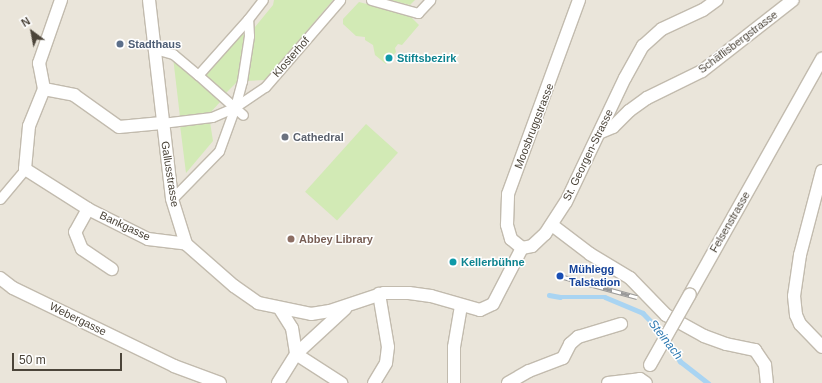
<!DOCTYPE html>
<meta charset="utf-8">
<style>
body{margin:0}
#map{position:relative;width:822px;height:383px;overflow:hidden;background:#f6f3ec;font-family:Helvetica,sans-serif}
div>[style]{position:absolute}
.residential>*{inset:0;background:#eae5da;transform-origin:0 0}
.green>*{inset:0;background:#d2eab5;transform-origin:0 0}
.stream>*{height:4.5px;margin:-2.25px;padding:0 2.25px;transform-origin:2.25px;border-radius:2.25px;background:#a9d4f2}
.roads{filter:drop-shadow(1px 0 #c2bbae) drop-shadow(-1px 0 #c2bbae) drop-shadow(0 1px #c2bbae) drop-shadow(0 -1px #c2bbae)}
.pedestrian>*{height:9px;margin:-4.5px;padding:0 4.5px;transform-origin:4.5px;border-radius:4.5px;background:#fff}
.minor>*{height:12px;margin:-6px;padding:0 6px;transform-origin:6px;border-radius:6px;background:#fff}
.rail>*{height:4.5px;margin-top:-2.25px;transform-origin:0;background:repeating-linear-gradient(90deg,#fff 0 9px,#9a9a9a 0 18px);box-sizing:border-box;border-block:1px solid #9a9a9a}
.bridges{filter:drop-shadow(1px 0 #c2bbae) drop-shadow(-1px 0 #c2bbae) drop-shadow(0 1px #c2bbae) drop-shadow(0 -1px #c2bbae)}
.minor-bridge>*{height:12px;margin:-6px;padding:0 6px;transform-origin:6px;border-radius:6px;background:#fff}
.dots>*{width:11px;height:11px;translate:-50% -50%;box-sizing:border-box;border:2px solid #fff;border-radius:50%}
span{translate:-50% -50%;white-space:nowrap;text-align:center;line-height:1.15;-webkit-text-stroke:3px #fff;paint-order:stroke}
.street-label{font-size:11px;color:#4b4439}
.service-label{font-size:11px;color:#4e5e75;font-weight:700}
.left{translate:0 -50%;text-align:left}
.culture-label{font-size:11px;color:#0d838f;font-weight:700}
.worship-label{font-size:11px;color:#5b616d;font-weight:700}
.education-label{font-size:11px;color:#785e54;font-weight:700}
.transit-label{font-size:11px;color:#164399;font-weight:700}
.water-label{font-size:12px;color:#2e7ab2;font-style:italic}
.north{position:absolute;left:12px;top:12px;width:40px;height:40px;-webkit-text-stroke:3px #fff;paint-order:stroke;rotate:328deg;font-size:11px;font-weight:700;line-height:16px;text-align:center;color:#4b4439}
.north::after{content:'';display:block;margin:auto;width:14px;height:18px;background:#4b4439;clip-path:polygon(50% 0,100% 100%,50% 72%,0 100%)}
.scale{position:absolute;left:12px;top:353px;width:110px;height:18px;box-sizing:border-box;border:2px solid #4b4439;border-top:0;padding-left:5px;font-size:12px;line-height:14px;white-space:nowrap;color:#4b4439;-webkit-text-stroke:3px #fff;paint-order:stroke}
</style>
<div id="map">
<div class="residential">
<div style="left:0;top:0;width:822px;height:383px"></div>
</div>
<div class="green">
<div style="clip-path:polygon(274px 0,333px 0,265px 80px,246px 81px,255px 27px,273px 5px)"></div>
<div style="clip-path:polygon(390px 0,415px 0,410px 5px)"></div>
<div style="clip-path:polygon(359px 2px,409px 15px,419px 25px,402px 45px,398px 44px,395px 48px,396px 52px,386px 64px,375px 55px,373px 45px,365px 40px,365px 37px,356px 36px,343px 24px,343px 19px)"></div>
<div style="clip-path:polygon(240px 32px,245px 36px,237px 82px,225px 94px,205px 76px)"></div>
<div style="clip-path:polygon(173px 57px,221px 101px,210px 113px,180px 117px)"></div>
<div style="clip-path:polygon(210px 122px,213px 141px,186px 173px,180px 125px)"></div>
<div style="left:366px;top:124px;width:43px;height:91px;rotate:42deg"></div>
</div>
<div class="stream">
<div style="left:549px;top:295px;width:11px;rotate:10deg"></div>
<div style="left:560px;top:297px;width:45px"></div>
<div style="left:605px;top:297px;width:41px;rotate:22.8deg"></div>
<div style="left:643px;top:313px;width:30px;rotate:46deg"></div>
<div style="left:664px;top:335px;width:31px;rotate:58deg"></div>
<div style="left:680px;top:361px;width:36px;rotate:38deg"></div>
</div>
<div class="roads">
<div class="pedestrian">
<div style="left:371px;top:0;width:49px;rotate:15.5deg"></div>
<div style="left:418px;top:13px;width:18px;rotate:-47deg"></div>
<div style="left:155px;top:49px;width:19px;rotate:16deg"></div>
<div style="left:173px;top:54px;width:33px;rotate:40deg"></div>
<div style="left:198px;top:75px;width:75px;rotate:-48.2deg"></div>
<div style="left:198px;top:75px;width:60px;rotate:41.6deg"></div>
<div style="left:235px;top:107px;width:27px;rotate:-75deg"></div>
<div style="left:242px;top:81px;width:46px;rotate:-81.2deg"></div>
<div style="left:249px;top:36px;width:17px;rotate:-93deg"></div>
<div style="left:248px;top:19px;width:24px;rotate:-52deg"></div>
<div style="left:162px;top:123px;width:50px;rotate:-6.8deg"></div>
<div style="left:212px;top:117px;width:25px;rotate:-23deg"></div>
<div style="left:0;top:199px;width:39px;rotate:-50deg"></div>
<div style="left:172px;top:199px;width:67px;rotate:-45.6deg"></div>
<div style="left:219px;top:151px;width:47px;rotate:-70deg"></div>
<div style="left:235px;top:107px;width:36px;rotate:-34deg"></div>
<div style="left:265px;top:87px;width:115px;rotate:-49.2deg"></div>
</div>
<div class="minor">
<div style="left:61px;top:0;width:67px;rotate:109.2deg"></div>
<div style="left:39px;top:63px;width:26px;rotate:79deg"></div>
<div style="left:44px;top:89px;width:40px;rotate:112deg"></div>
<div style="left:29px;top:126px;width:43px;rotate:95.3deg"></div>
<div style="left:25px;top:169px;width:75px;rotate:32.4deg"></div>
<div style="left:88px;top:209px;width:67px;rotate:26.6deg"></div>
<div style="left:148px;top:239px;width:38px;rotate:7deg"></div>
<div style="left:149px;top:0;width:200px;rotate:83.4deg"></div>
<div style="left:172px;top:199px;width:47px;rotate:72.7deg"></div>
<div style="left:186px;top:244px;width:64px;rotate:41.2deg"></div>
<div style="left:234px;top:286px;width:29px;rotate:35deg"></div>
<div style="left:258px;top:303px;width:54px;rotate:11.7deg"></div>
<div style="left:311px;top:314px;width:19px;rotate:-9deg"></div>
<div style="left:330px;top:311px;width:57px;rotate:-18.4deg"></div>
<div style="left:384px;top:293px;width:25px"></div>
<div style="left:409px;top:293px;width:22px;rotate:8deg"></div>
<div style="left:431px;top:296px;width:51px;rotate:15.9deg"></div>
<div style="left:480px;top:310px;width:14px;rotate:-25deg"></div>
<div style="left:493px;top:304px;width:63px;rotate:-62.6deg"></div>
<div style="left:44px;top:89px;width:31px;rotate:11deg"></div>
<div style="left:74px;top:95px;width:55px;rotate:35.4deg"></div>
<div style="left:119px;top:127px;width:43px;rotate:-5.3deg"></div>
<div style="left:601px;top:132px;width:13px;rotate:-23deg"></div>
<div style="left:613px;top:127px;width:23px;rotate:-45deg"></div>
<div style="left:629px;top:111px;width:22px;rotate:-36deg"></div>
<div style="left:647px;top:98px;width:61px;rotate:-26.1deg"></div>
<div style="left:702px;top:71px;width:115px;rotate:-38deg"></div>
<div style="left:822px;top:171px;width:87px;rotate:104.7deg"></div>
<div style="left:800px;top:255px;width:41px;rotate:98.3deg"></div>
<div style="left:794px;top:296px;width:19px;rotate:84deg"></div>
<div style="left:796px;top:315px;width:10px;rotate:66deg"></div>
<div style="left:800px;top:324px;width:32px;rotate:46deg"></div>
<div style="left:88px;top:209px;width:26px;rotate:119deg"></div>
<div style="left:75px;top:232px;width:18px;rotate:68deg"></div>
<div style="left:82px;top:249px;width:36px;rotate:34deg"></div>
<div style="left:552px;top:225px;width:48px;rotate:37.3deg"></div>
<div style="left:590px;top:254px;width:47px;rotate:31deg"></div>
<div style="left:630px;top:278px;width:52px;rotate:45.8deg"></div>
<div style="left:666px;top:315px;width:43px;rotate:28.9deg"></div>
<div style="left:704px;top:336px;width:23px;rotate:20deg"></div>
<div style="left:726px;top:344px;width:30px;rotate:12deg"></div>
<div style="left:755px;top:350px;width:18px;rotate:56deg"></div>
<div style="left:765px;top:365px;width:18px;rotate:84deg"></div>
<div style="left:522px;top:248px;width:10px;rotate:-11deg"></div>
<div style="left:532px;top:246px;width:18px;rotate:-43deg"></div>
<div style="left:545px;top:234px;width:38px;rotate:-57deg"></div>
<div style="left:566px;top:202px;width:137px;rotate:-64.6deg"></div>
<div style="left:625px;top:78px;width:37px;rotate:-61deg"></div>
<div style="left:643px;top:46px;width:25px;rotate:-42deg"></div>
<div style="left:662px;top:29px;width:45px;rotate:-24.9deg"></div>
<div style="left:703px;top:10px;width:17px;rotate:-36deg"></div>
<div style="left:522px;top:248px;width:14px;rotate:-141deg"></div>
<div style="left:511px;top:239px;width:15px;rotate:-106deg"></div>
<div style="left:507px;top:225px;width:31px;rotate:-88deg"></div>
<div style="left:508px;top:194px;width:207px;rotate:-69.9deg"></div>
<div style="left:0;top:278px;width:16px;rotate:38deg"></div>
<div style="left:13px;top:288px;width:179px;rotate:25.8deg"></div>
<div style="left:174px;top:366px;width:49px;rotate:20.3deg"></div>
<div style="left:690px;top:294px;width:270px;rotate:-60.7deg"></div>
<div style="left:280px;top:309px;width:22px;rotate:58deg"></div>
<div style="left:292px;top:328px;width:26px;rotate:81deg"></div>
<div style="left:296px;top:354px;width:54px;rotate:32.8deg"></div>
<div style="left:278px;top:383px;width:34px;rotate:-58deg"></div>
<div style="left:296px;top:354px;width:67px;rotate:-42.6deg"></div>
<div style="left:374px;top:383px;width:23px;rotate:-59deg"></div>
<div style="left:386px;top:363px;width:16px;rotate:-83deg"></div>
<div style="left:388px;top:347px;width:54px;rotate:-99.6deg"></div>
<div style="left:454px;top:383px;width:36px;rotate:-90deg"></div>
<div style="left:454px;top:347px;width:42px;rotate:-80.3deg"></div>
<div style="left:508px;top:383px;width:24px;rotate:-30deg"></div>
<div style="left:529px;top:371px;width:36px;rotate:-21deg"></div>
<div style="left:563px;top:358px;width:16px;rotate:-63deg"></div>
<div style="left:570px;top:344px;width:11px;rotate:-41deg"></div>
<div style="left:578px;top:337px;width:45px;rotate:-16.8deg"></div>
<div style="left:608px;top:383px;width:32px;rotate:-7deg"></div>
<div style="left:640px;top:379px;width:7px;rotate:34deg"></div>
</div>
</div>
<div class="rail">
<div style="left:560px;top:276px;width:80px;rotate:15.3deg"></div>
</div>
<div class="bridges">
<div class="minor-bridge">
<div style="left:650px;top:365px;width:81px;rotate:-60.6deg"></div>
</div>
</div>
<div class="dots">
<div style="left:120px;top:44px;background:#5c6f8a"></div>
<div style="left:389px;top:58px;background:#0f9aa8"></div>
<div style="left:285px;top:137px;background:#6b7280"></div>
<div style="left:291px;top:239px;background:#8d6e63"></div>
<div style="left:453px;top:262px;background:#0f9aa8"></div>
<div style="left:560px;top:276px;background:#1a4fb4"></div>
</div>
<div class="street-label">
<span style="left:738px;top:42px;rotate:-37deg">Schäflisbergstrasse</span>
<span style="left:291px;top:57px;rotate:-49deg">Klosterhof</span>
<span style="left:534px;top:126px;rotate:-69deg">Moosbruggstrasse</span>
<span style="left:588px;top:155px;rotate:-64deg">St. Georgen-Strasse</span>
<span style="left:170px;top:174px;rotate:81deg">Gallusstrasse</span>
<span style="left:730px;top:222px;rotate:-60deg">Felsenstrasse</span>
<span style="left:125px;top:226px;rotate:25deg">Bankgasse</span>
<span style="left:78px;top:319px;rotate:26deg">Webergasse</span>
</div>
<div class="service-label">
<span class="left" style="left:128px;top:44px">Stadthaus</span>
</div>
<div class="culture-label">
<span class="left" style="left:397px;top:58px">Stiftsbezirk</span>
<span class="left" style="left:461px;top:262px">Kellerbühne</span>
</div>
<div class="worship-label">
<span class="left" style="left:293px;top:137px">Cathedral</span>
</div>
<div class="education-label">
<span class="left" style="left:299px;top:239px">Abbey Library</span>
</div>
<div class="transit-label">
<span class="left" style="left:569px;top:276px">Mühlegg<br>Talstation</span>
</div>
<div class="water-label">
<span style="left:665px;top:340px;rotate:52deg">Steinach</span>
</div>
<div class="north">N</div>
<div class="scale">50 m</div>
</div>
